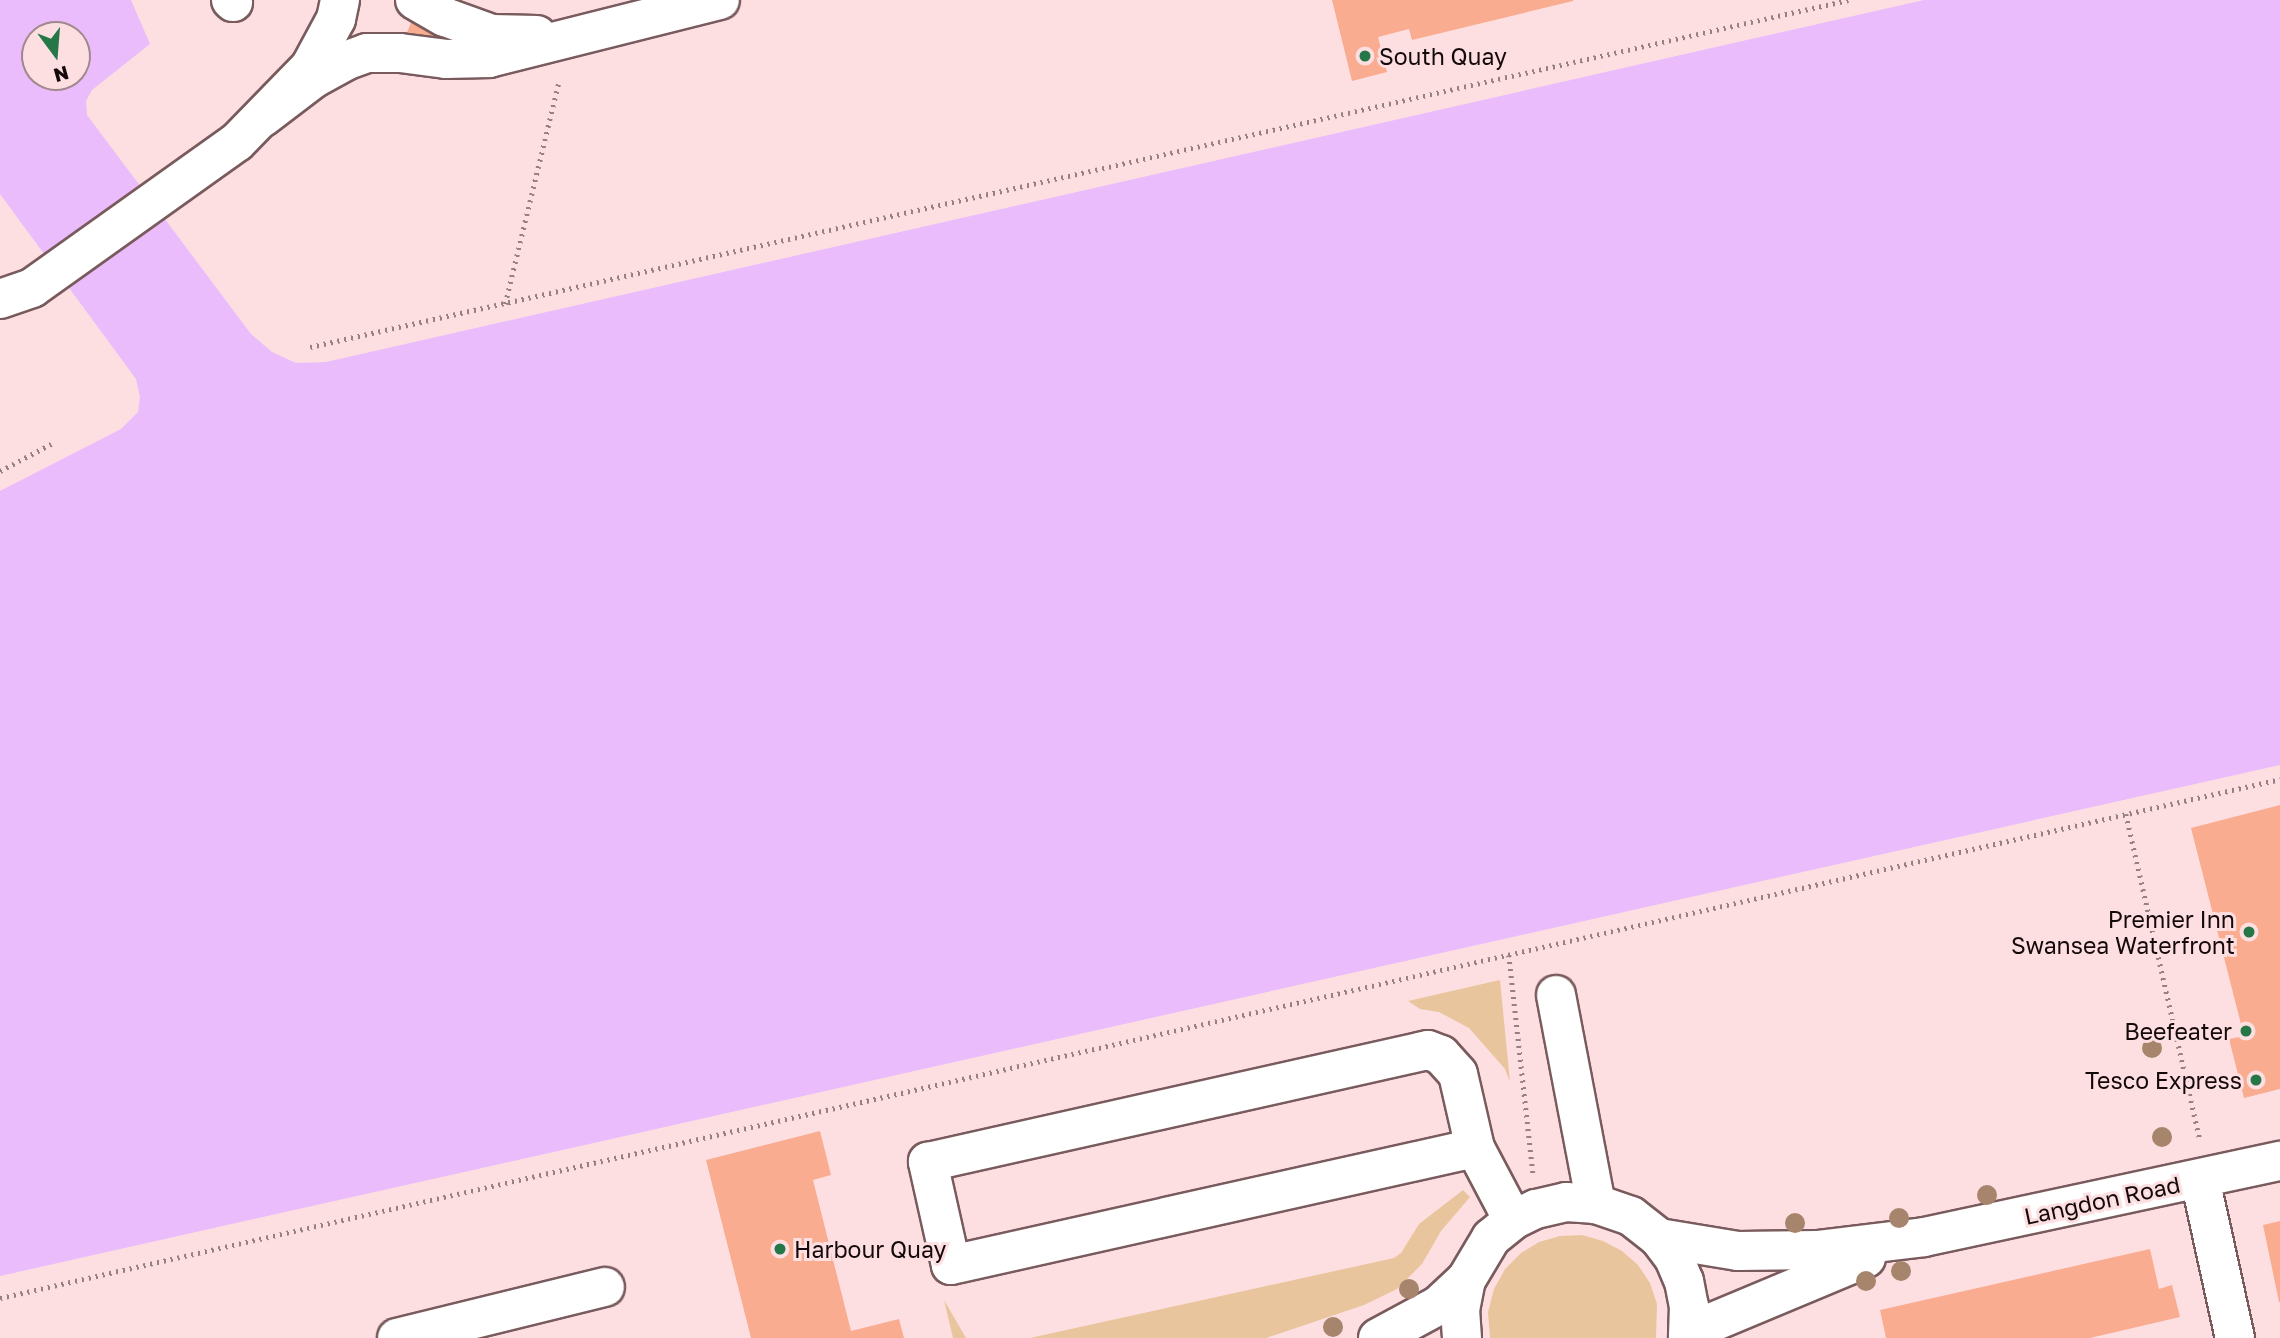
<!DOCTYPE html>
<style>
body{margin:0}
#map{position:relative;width:2280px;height:1338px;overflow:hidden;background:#fddfe2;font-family:"Golos Text",sans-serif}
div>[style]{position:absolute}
.green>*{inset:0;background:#e9c59d}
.water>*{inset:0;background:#eabcfc}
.building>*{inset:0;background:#f9ac90;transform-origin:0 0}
.path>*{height:4.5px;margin-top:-2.25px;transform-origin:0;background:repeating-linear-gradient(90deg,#958082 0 2px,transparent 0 7px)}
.roads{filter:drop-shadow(2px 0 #795b5d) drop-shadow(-2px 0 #795b5d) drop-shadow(0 2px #795b5d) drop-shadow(0 -2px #795b5d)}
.minor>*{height:38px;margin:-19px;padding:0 19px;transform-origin:19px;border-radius:19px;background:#fff}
.trees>*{width:20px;height:20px;margin:-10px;border-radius:50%;background:#a6856c}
.dots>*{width:19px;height:19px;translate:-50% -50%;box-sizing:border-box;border:4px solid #fddfe2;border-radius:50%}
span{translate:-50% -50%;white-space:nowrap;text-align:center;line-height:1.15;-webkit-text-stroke:6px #fddfe2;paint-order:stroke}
.poi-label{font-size:23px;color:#14090a}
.left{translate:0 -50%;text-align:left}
.right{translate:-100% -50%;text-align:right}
.street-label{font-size:23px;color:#14090a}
.north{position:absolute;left:21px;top:21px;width:70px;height:70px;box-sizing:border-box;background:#fddfe2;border:2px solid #a0898c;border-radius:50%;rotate:164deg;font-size:19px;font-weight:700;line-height:28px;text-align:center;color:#14090a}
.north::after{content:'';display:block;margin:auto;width:24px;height:32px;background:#267747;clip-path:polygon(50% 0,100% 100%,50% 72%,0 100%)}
</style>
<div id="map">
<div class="green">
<div style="clip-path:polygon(1500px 980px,1510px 1082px,1505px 1069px,1469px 1028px,1439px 1012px,1420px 1009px,1408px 1001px)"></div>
<div style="clip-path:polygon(1463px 1190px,1470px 1197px,1441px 1231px,1422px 1264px,1397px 1289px,1364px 1305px,1266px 1338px,1030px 1338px,1394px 1258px,1401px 1253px,1419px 1224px)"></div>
<div style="clip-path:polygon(1582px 1235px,1603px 1241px,1622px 1251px,1638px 1265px,1650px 1283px,1657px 1304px,1656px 1338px,1490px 1338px,1488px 1312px,1494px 1289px,1505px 1269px,1521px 1253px,1539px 1242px,1560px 1236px)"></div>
<div style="clip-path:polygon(944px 1300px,966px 1338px,953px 1338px)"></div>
</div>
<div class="water">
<div style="clip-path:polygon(evenodd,0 0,131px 0,150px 44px,92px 90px,86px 101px,87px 115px,251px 334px,272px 352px,296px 363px,326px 362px,1924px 0,2280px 0,2280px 765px,0 1276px,0 491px,121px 429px,138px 412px,140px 397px,136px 379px,0 194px,0 0,35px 35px,77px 35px,77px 77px,35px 77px,35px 35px)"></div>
</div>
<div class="building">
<div style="clip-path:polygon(1332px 0,1573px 0,1573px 1px,1412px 40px,1409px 29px,1378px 37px,1387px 72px,1352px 81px)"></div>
<div style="left:412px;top:20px;width:27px;height:15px;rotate:22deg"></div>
<div style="clip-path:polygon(2280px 805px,2280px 1089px,2244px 1098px,2229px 1039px,2244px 1036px,2191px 828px)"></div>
<div style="clip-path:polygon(820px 1131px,831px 1175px,813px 1180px,851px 1331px,899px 1319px,904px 1338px,751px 1338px,706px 1160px)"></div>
<div style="clip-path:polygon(2280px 1221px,2280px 1302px,2279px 1302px,2263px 1225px)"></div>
<div style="clip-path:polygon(2150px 1249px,2159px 1289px,2172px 1285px,2180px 1317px,2090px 1338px,1886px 1338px,1880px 1310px)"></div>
</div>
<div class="path">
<div style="left:505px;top:304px;width:230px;rotate:-76.4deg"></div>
<div style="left:310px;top:347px;width:1577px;rotate:-12.71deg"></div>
<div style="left:0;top:471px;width:58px;rotate:-27.9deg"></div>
<div style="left:2126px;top:814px;width:334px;rotate:77.2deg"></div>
<div style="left:1509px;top:955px;width:219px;rotate:83.7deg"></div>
<div style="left:0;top:1298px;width:2338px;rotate:-12.82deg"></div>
</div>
<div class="roads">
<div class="minor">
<div style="left:231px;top:0;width:3px;rotate:45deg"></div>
<div style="left:415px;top:0;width:34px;rotate:30deg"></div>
<div style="left:445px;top:17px;width:50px;rotate:19.9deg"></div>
<div style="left:492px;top:34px;width:45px;rotate:1.3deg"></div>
<div style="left:263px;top:117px;width:63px;rotate:-37.2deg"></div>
<div style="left:313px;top:79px;width:37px;rotate:-29deg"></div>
<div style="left:345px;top:61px;width:23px;rotate:-20deg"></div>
<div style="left:367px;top:53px;width:33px"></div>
<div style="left:400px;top:53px;width:46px;rotate:7.4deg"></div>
<div style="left:446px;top:59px;width:43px;rotate:-1.3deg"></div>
<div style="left:489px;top:58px;width:238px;rotate:-14.1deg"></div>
<div style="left:0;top:299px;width:34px;rotate:-19deg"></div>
<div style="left:32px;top:288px;width:252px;rotate:-35.5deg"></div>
<div style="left:237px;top:142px;width:105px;rotate:-45.8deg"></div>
<div style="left:310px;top:67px;width:55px;rotate:-61.6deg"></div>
<div style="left:336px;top:19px;width:19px;rotate:-78deg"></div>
<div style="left:1556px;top:995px;width:213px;rotate:79.2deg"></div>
<div style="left:1428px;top:1050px;width:14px;rotate:21deg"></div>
<div style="left:1441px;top:1055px;width:25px;rotate:48deg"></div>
<div style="left:1458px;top:1074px;width:76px;rotate:77.1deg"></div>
<div style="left:1475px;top:1148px;width:537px;rotate:167.41deg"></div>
<div style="left:951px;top:1265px;width:106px;rotate:-102.6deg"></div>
<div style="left:928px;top:1162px;width:512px;rotate:-12.63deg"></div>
<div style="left:1475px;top:1148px;width:81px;rotate:62.2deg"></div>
<div style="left:2200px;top:1179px;width:163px;rotate:77.6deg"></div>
<div style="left:1659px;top:1238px;width:80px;rotate:9.3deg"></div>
<div style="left:1738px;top:1251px;width:79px;rotate:-0.7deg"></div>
<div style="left:1817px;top:1250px;width:108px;rotate:-6.9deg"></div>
<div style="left:1924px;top:1237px;width:364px;rotate:-12.1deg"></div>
<div style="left:1689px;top:1332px;width:192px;rotate:-22.7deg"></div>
<div style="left:397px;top:1338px;width:214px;rotate:-13.8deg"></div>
<div style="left:1378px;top:1338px;width:69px;rotate:-28.4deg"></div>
<div style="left:1439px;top:1305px;width:37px;rotate:-43deg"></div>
<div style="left:1462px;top:1338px;width:28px;rotate:-94deg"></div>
<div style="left:1460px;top:1310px;width:31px;rotate:-79deg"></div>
<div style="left:1466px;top:1280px;width:49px;rotate:-59.2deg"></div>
<div style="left:1491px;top:1238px;width:28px;rotate:-39deg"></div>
<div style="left:1513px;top:1220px;width:25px;rotate:-26deg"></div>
<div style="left:1536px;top:1209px;width:31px;rotate:-13deg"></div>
<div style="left:1566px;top:1202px;width:30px;rotate:4deg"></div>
<div style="left:1596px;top:1204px;width:37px;rotate:19deg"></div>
<div style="left:1631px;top:1216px;width:36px;rotate:38deg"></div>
<div style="left:1659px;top:1238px;width:25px;rotate:53deg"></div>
<div style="left:1674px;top:1258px;width:25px;rotate:67deg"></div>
<div style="left:1684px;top:1281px;width:25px;rotate:79deg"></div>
<div style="left:1689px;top:1306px;width:32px;rotate:92deg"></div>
</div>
</div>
<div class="trees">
<div style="left:2152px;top:1048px"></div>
<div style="left:2162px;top:1137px"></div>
<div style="left:1987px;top:1195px"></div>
<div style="left:1899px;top:1218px"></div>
<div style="left:1795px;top:1223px"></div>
<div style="left:1901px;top:1271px"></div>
<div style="left:1866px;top:1281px"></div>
<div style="left:1409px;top:1289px"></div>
<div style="left:1333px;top:1327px"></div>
</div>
<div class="dots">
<div style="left:1365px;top:56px;background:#267747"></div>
<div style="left:2249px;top:932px;background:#267747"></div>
<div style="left:2246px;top:1031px;background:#267747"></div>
<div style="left:2256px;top:1080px;background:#267747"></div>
<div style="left:780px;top:1249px;background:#267747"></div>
</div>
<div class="poi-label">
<span class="left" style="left:1379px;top:56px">South Quay</span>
<span class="right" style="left:2235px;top:932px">Premier Inn<br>Swansea Waterfront</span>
<span class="right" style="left:2232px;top:1031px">Beefeater</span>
<span class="right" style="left:2242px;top:1080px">Tesco Express</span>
<span class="left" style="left:794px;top:1249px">Harbour Quay</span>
</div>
<div class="street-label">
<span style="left:2102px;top:1200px;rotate:-12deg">Langdon Road</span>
</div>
<div class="north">N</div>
</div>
